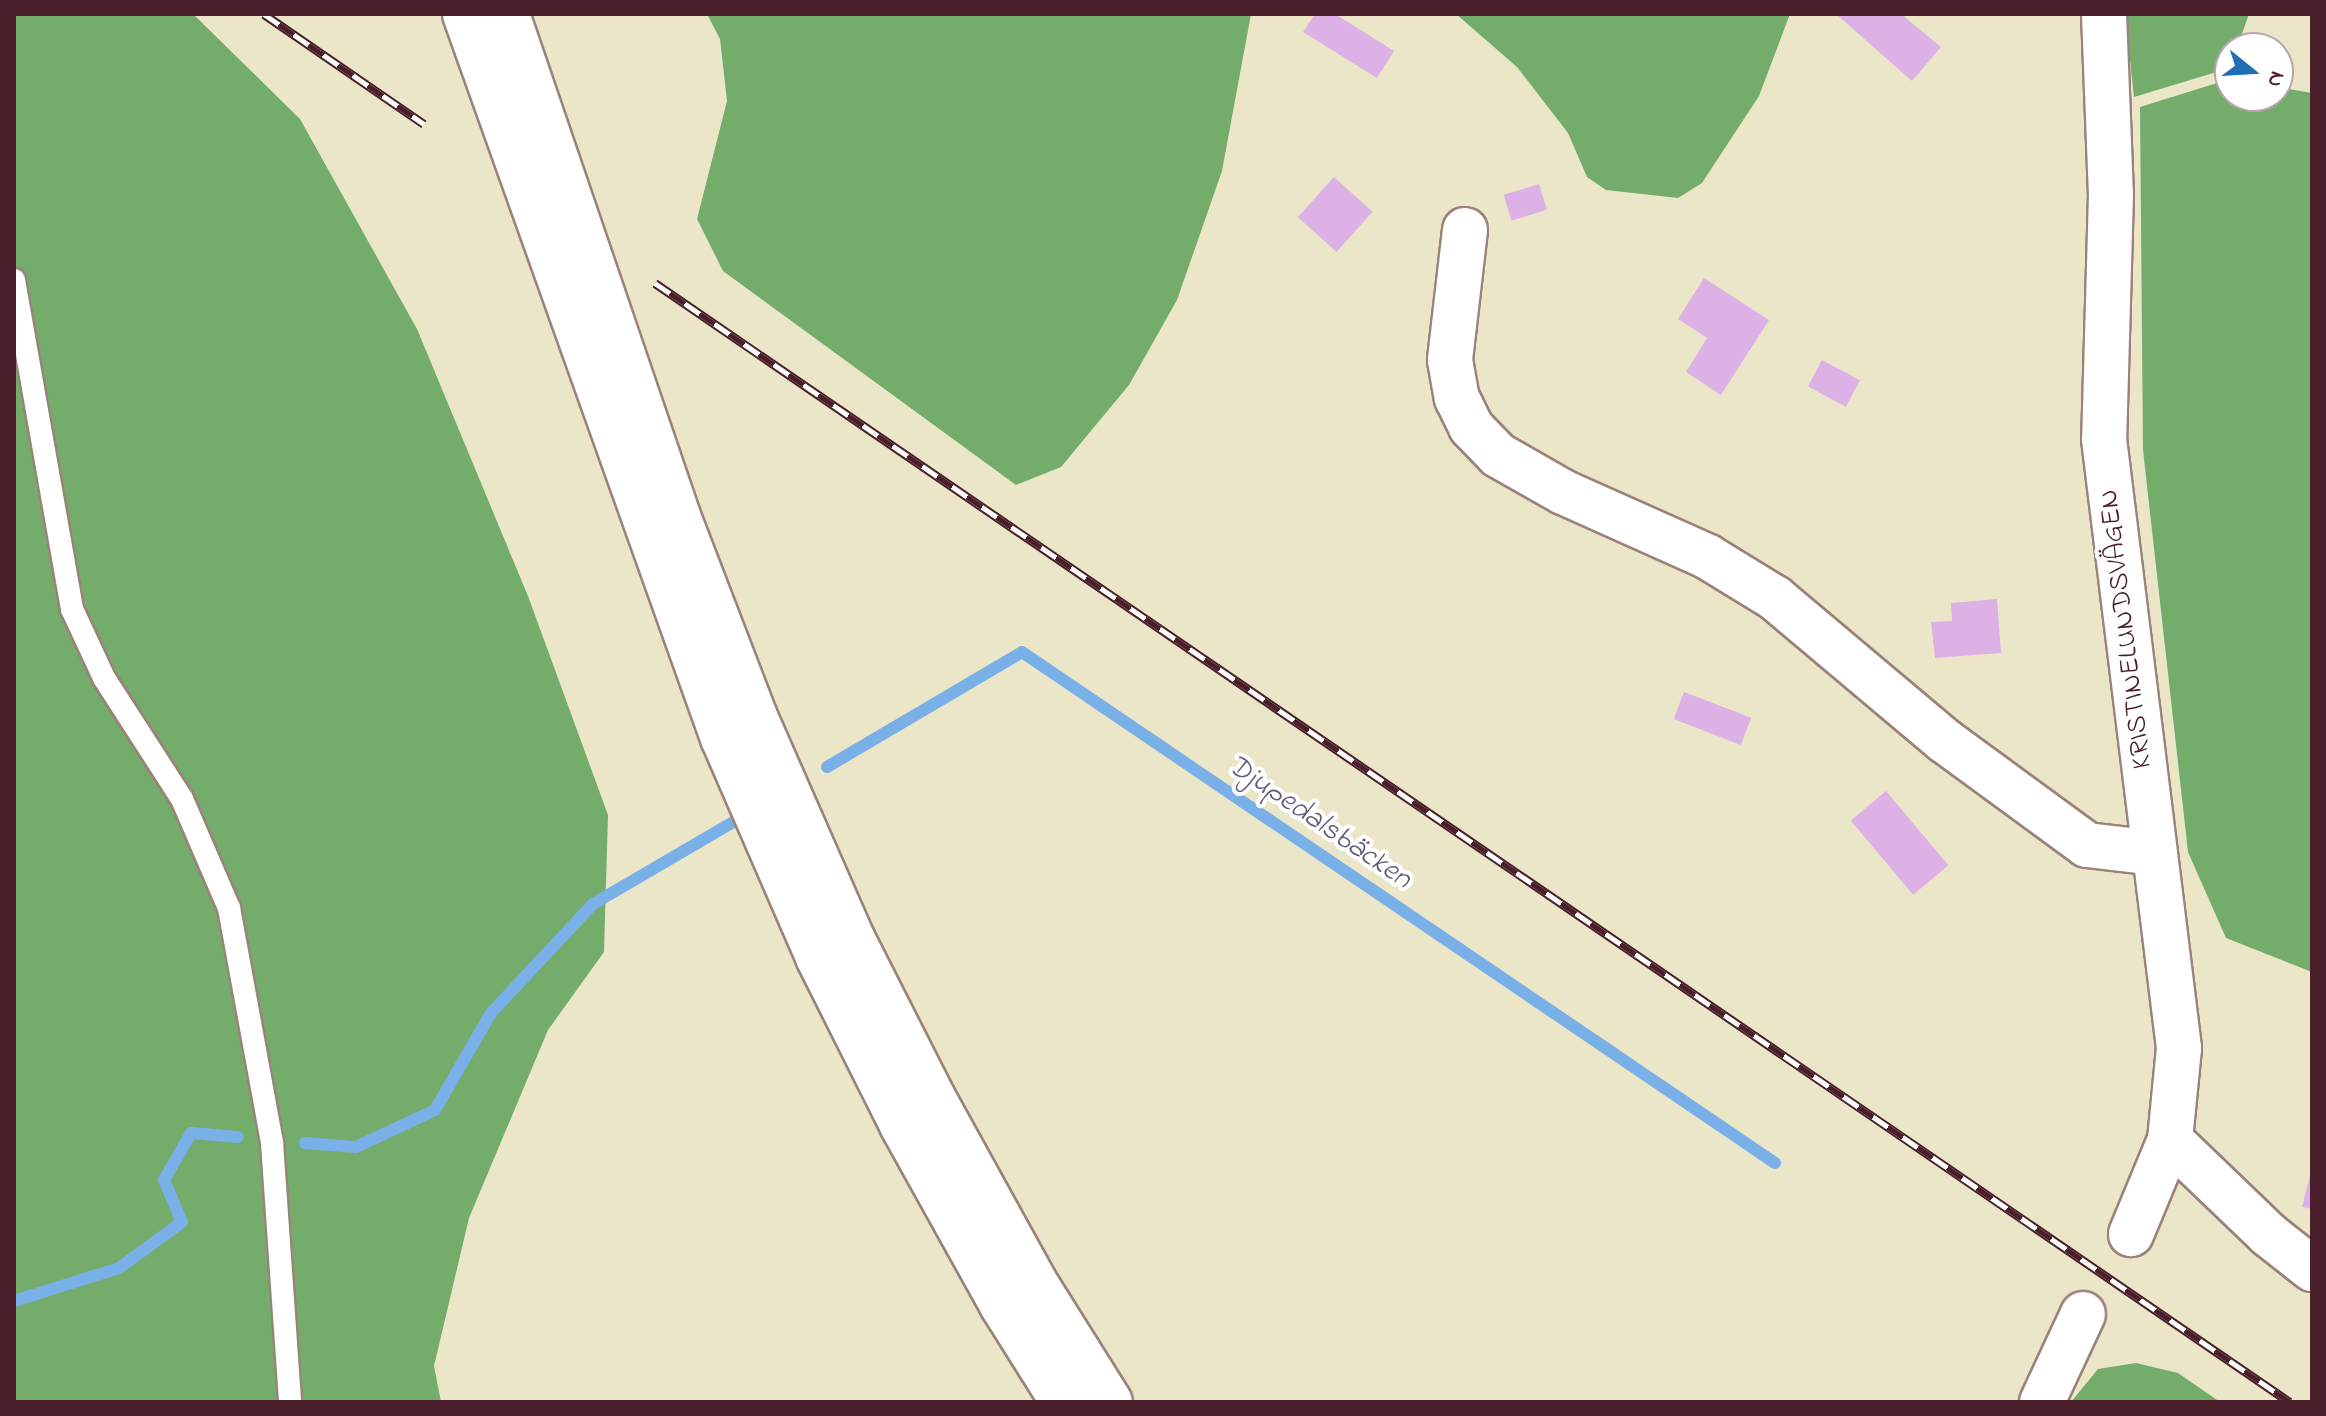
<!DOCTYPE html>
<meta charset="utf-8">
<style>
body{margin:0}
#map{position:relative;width:2326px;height:1416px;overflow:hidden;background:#ece6c8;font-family:"Indie Flower",sans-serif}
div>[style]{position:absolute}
.forest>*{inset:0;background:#74ac6b}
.stream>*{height:12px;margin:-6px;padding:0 6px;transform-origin:6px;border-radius:6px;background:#7ab0e8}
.building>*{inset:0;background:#dcb1e6;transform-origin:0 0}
.roads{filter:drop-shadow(2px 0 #9b827a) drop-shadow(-2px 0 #9b827a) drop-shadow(0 2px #9b827a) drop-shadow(0 -2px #9b827a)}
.service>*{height:22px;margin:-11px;padding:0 11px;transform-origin:11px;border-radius:11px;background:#fff}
.minor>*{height:44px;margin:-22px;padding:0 22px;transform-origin:22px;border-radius:22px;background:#fff}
.trunk>*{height:44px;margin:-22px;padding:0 22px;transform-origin:22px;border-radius:22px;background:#fff}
.rail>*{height:9px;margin-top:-4.5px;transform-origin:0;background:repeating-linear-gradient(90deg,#fff 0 18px,#4a1f2b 0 36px);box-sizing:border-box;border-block:2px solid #4a1f2b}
span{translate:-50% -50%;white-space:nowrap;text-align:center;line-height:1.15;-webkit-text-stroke:8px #fff;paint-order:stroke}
.street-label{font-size:28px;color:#4a1f2b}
.water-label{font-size:30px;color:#5d5977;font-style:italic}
.frame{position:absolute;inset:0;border:16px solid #4a1f2b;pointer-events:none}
.north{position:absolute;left:2214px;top:32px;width:80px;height:80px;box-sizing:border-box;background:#fff;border:2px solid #b7a5aa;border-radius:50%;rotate:108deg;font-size:22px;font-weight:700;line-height:32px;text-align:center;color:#4a1f2b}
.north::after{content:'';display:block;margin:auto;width:28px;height:36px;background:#1f6fb2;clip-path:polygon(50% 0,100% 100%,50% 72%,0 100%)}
</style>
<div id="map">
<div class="forest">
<div style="clip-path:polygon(14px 14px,193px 14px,300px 119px,417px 329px,528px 596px,608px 815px,604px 952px,548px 1030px,469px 1218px,434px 1366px,441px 1402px,14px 1402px)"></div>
<div style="clip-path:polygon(707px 14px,1251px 14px,1222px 171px,1177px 300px,1129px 385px,1061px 467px,1016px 485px,723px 271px,697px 219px,727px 101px,720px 39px)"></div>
<div style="clip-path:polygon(1456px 14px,1790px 14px,1759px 96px,1702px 183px,1678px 198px,1606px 190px,1587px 177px,1568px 133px,1517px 67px)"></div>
<div style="clip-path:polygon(2125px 14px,2249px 14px,2237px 48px,2230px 48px,2230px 68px,2134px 97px)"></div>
<div style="clip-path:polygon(2230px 79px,2230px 96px,2278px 96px,2278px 87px,2312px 93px,2312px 972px,2226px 938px,2188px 852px,2143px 450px,2140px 107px)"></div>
<div style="clip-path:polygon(2136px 1363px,2178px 1373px,2220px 1402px,2071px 1402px,2098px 1369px)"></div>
</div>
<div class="stream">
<div style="left:827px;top:767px;width:226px;rotate:-30.5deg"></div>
<div style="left:1022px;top:652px;width:910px;rotate:34.16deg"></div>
<div style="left:305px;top:1143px;width:51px;rotate:4.5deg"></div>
<div style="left:356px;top:1147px;width:87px;rotate:-25.1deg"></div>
<div style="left:435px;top:1110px;width:112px;rotate:-60deg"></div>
<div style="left:491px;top:1013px;width:149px;rotate:-46.9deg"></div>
<div style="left:593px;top:904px;width:181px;rotate:-30.3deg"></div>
<div style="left:14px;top:1301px;width:110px;rotate:-17.4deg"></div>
<div style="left:119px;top:1268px;width:78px;rotate:-36.1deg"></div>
<div style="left:182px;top:1222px;width:46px;rotate:-113.2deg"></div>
<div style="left:164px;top:1180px;width:54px;rotate:-60.1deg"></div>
<div style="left:191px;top:1133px;width:47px;rotate:4.9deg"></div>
</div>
<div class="building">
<div style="clip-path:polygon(1315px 14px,1335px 14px,1394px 51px,1377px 78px,1303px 32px)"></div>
<div style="clip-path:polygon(1836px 14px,1901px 14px,1941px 47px,1912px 81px)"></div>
<div style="left:1334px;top:177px;width:52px;height:54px;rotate:42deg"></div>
<div style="left:1539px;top:184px;width:27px;height:37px;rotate:73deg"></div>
<div style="clip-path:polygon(1704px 278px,1769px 320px,1721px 395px,1686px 372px,1707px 338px,1678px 319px)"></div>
<div style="left:1822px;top:360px;width:43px;height:30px;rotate:28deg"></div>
<div style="clip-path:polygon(1997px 599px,2001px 653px,1935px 658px,1931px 622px,1952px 621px,1951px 603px)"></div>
<div style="left:1684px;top:692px;width:72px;height:29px;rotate:21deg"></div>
<div style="left:1886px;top:791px;width:97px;height:46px;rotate:50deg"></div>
<div style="clip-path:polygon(2311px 1171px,2312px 1171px,2312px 1209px,2302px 1207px)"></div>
</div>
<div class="roads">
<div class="service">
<div style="left:14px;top:280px;width:334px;rotate:80deg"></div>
<div style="left:72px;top:609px;width:76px;rotate:65.1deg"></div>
<div style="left:104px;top:678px;width:144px;rotate:57.2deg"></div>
<div style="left:182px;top:799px;width:119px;rotate:66.7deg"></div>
<div style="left:229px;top:908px;width:239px;rotate:79.6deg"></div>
<div style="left:272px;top:1143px;width:260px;rotate:86deg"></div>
</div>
<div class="minor">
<div style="left:2104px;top:14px;width:180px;rotate:87.8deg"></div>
<div style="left:2111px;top:194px;width:245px;rotate:91.6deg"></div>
<div style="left:2104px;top:439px;width:614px;rotate:82.98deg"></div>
<div style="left:2179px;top:1048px;width:92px;rotate:95.6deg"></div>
<div style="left:2170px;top:1140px;width:102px;rotate:112.5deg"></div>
<div style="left:1465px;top:230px;width:131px;rotate:96.6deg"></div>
<div style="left:1450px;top:360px;width:39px;rotate:80deg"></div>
<div style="left:1457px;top:398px;width:32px;rotate:64deg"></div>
<div style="left:1471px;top:427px;width:39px;rotate:46deg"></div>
<div style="left:1498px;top:455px;width:75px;rotate:29.6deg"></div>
<div style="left:1563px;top:492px;width:159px;rotate:24.1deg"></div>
<div style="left:1708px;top:557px;width:79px;rotate:31.5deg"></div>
<div style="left:1775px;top:598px;width:222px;rotate:40.1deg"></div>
<div style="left:1945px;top:741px;width:176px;rotate:36.2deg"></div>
<div style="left:2087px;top:845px;width:68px;rotate:6.7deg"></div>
<div style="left:2170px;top:1140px;width:137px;rotate:43.8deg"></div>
<div style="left:2269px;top:1235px;width:55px;rotate:38.3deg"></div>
<div style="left:2042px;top:1402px;width:97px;rotate:-65deg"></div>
</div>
<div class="trunk">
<div style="left:465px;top:14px;width:769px;rotate:70.39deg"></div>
<div style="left:723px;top:738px;width:239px;rotate:66.5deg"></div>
<div style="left:818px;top:957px;width:188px;rotate:63.4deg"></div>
<div style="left:902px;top:1125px;width:206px;rotate:60.9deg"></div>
<div style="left:1002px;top:1305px;width:115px;rotate:57.8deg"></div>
<div style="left:507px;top:14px;width:533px;rotate:71.19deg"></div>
<div style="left:679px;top:519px;width:212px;rotate:69deg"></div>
<div style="left:755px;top:717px;width:244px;rotate:66.3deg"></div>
<div style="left:853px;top:940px;width:175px;rotate:63.1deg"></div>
<div style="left:932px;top:1096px;width:211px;rotate:61.1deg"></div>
<div style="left:1034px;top:1281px;width:143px;rotate:57.9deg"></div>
</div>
</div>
<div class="rail">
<div style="left:264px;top:14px;width:194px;rotate:34.5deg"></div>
<div style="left:655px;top:283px;width:1981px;rotate:34.39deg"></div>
</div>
<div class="street-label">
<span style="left:2127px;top:629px;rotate:-97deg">KRISTINELUNDSVÄGEN</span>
</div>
<div class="water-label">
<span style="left:1319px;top:823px;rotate:34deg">Djupedalsbäcken</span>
</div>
<div class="frame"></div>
<div class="north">N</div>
</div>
